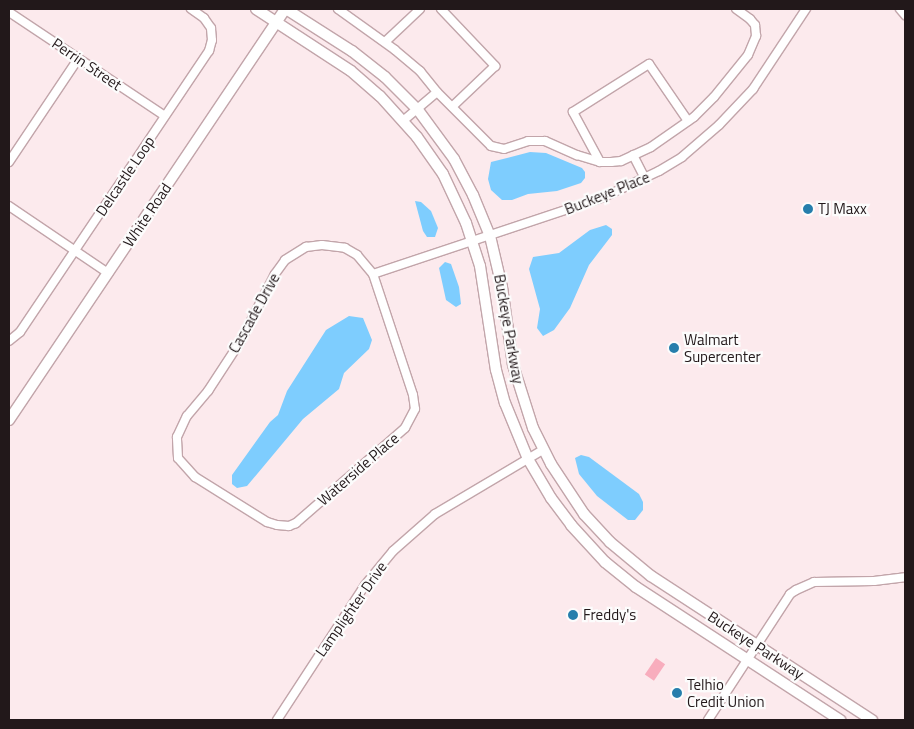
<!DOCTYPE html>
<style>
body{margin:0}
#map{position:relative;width:914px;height:729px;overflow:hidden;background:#fceaed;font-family:"Titillium Web",sans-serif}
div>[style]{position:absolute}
.green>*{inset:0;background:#f8adbd;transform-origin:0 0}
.water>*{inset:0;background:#7ecdfe}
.roads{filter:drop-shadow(1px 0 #c2a5aa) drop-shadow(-1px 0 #c2a5aa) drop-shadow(0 1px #c2a5aa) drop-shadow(0 -1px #c2a5aa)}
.minor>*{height:8px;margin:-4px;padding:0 4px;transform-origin:4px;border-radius:4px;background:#fff}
.tertiary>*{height:10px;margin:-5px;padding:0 5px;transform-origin:5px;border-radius:5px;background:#fff}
.dots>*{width:14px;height:14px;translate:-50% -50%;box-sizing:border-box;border:2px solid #fcfcfc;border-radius:50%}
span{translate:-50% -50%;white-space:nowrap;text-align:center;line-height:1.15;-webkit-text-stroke:4.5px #fcfcfc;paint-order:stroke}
.street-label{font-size:15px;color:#22181a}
.poi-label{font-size:15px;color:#22181a}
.left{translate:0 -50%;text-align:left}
.frame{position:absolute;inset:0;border:10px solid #22181a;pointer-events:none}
</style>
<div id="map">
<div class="green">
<div style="left:656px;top:658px;width:11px;height:20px;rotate:34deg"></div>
</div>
<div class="water">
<div style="clip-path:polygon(530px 152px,546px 153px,582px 168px,585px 172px,585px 178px,581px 183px,557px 191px,528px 194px,512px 200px,502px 200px,491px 190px,488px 179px,491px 162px)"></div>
<div style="clip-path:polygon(415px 201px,421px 202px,431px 211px,438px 228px,435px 237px,427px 237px,423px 231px)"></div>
<div style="clip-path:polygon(606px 225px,612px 229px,612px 235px,589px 265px,570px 308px,554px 330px,543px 336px,537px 328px,540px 309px,529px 269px,533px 257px,559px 253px,590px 230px)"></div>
<div style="clip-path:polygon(445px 262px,451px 264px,459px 287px,461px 304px,456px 307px,446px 300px,439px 268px)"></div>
<div style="clip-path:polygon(349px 316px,363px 318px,372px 340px,369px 349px,344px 373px,339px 389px,303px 419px,247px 486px,237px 488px,232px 484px,232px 475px,270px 422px,278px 415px,287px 391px,326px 330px)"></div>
<div style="clip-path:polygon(581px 455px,589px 457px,639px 494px,643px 502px,643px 510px,635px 520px,628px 520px,597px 496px,579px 474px,575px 458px)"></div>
</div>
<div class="roads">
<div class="minor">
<div style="left:338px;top:9px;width:70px;rotate:35.7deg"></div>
<div style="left:395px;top:50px;width:33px;rotate:40deg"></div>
<div style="left:420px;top:71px;width:27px;rotate:51deg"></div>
<div style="left:437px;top:92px;width:76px;rotate:45deg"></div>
<div style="left:491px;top:146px;width:13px;rotate:13deg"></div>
<div style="left:504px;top:149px;width:25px;rotate:-18deg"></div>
<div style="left:528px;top:141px;width:17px"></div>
<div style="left:545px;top:141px;width:35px;rotate:24deg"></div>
<div style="left:577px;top:155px;width:24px;rotate:17deg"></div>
<div style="left:600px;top:162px;width:11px"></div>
<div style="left:611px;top:162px;width:10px;rotate:-6deg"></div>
<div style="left:621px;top:161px;width:33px;rotate:-25deg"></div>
<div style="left:651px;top:147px;width:52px;rotate:-34.9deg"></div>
<div style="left:694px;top:117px;width:28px;rotate:-45deg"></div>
<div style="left:714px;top:97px;width:54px;rotate:-51deg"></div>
<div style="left:748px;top:55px;width:21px;rotate:-67deg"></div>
<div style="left:756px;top:36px;width:11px;rotate:-95deg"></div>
<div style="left:755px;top:25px;width:8px;rotate:-130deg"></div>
<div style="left:750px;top:19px;width:17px;rotate:-144deg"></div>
<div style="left:441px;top:9px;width:79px;rotate:46.5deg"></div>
<div style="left:495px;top:66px;width:59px;rotate:136.4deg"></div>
<div style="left:900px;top:9px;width:8px;rotate:50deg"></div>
<div style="left:9px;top:12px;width:187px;rotate:33.7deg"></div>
<div style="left:385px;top:42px;width:48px;rotate:-43.3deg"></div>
<div style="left:404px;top:120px;width:43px;rotate:-40.3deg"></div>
<div style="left:633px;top:155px;width:27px;rotate:63deg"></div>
<div style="left:9px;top:162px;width:124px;rotate:-56.2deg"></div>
<div style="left:600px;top:162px;width:57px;rotate:-118.4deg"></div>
<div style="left:573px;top:112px;width:90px;rotate:-32.3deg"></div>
<div style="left:649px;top:64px;width:69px;rotate:55.6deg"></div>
<div style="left:9px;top:206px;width:120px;rotate:34.1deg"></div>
<div style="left:322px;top:245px;width:23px;rotate:7deg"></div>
<div style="left:345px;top:248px;width:14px;rotate:30deg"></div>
<div style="left:357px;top:255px;width:25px;rotate:50deg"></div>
<div style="left:373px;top:274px;width:127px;rotate:71.7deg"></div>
<div style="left:413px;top:395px;width:14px;rotate:82deg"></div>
<div style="left:415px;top:409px;width:21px;rotate:118deg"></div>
<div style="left:405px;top:428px;width:145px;rotate:138.9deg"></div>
<div style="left:296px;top:523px;width:8px;rotate:157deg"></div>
<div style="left:289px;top:526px;width:12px;rotate:-175deg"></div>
<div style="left:277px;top:525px;width:10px;rotate:-163deg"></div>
<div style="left:267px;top:522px;width:85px;rotate:-148deg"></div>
<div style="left:195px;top:477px;width:25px;rotate:-132deg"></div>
<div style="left:178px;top:458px;width:21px;rotate:-93deg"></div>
<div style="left:177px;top:437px;width:23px;rotate:-65deg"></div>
<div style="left:187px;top:416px;width:33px;rotate:-50deg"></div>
<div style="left:208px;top:391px;width:59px;rotate:-56.9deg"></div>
<div style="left:240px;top:342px;width:76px;rotate:-62.8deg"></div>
<div style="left:275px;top:274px;width:17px;rotate:-54deg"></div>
<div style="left:285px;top:260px;width:25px;rotate:-32deg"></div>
<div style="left:306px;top:247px;width:16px;rotate:-7deg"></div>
<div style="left:373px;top:274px;width:243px;rotate:-18.4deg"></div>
<div style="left:604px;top:197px;width:61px;rotate:-25.3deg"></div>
<div style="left:659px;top:171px;width:27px;rotate:-31deg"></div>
<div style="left:682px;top:157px;width:49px;rotate:-40.9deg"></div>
<div style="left:719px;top:125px;width:50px;rotate:-46.6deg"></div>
<div style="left:753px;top:89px;width:96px;rotate:-56.5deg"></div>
<div style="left:9px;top:341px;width:14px;rotate:-39deg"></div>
<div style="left:20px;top:332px;width:339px;rotate:-56.1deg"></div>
<div style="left:209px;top:51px;width:11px;rotate:-75deg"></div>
<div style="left:212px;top:40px;width:12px;rotate:-95deg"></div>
<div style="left:211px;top:28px;width:12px;rotate:-125deg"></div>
<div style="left:204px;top:18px;width:16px;rotate:-145deg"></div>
<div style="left:277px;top:720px;width:161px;rotate:-56.9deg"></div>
<div style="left:365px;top:585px;width:44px;rotate:-50.5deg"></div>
<div style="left:393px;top:551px;width:56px;rotate:-41.4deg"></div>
<div style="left:435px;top:514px;width:126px;rotate:-30.7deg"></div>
<div style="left:708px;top:720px;width:150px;rotate:-56.9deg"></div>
<div style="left:790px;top:594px;width:7px;rotate:-34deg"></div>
<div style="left:796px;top:590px;width:20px;rotate:-24deg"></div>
<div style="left:814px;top:582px;width:60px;rotate:-1deg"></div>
<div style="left:874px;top:581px;width:31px;rotate:-7deg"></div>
</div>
<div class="tertiary">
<div style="left:256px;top:9px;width:113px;rotate:33.1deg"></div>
<div style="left:351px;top:71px;width:38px;rotate:41deg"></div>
<div style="left:380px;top:96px;width:55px;rotate:47.9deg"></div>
<div style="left:417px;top:137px;width:45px;rotate:54.9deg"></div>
<div style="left:443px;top:174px;width:54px;rotate:64.9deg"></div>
<div style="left:466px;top:223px;width:45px;rotate:72deg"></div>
<div style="left:480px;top:266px;width:105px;rotate:81.3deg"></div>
<div style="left:496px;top:370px;width:34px;rotate:75deg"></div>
<div style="left:505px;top:403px;width:61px;rotate:67.7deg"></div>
<div style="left:528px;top:459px;width:45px;rotate:59.5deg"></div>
<div style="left:551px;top:498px;width:34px;rotate:53deg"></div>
<div style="left:571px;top:525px;width:50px;rotate:47.4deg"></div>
<div style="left:605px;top:562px;width:40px;rotate:39deg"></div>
<div style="left:636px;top:587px;width:244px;rotate:33.1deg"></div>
<div style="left:286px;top:9px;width:78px;rotate:32.5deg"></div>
<div style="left:352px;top:51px;width:42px;rotate:38.2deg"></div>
<div style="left:385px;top:77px;width:47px;rotate:45deg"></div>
<div style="left:418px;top:110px;width:61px;rotate:53.7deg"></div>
<div style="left:454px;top:159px;width:41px;rotate:62.2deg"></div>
<div style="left:473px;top:195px;width:44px;rotate:67.5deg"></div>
<div style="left:490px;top:236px;width:52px;rotate:76.8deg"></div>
<div style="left:502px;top:287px;width:79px;rotate:82deg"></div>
<div style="left:513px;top:365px;width:66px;rotate:72.4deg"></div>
<div style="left:533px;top:428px;width:40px;rotate:63.4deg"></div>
<div style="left:551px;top:464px;width:60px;rotate:56.6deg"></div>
<div style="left:584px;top:514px;width:38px;rotate:47deg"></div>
<div style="left:610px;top:542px;width:53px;rotate:39.7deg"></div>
<div style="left:651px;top:576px;width:264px;rotate:33.1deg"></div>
<div style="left:9px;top:420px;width:495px;rotate:-56.1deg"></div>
</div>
</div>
<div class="dots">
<div style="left:808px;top:209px;background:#267eac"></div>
<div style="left:674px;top:348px;background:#267eac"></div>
<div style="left:573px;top:615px;background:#267eac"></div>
<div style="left:677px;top:693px;background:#267eac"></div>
</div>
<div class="street-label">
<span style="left:87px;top:64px;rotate:34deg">Perrin Street</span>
<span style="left:125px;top:176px;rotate:-56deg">Delcastle Loop</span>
<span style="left:607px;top:193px;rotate:-22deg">Buckeye Place</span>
<span style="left:147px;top:215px;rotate:-56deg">White Road</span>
<span style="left:254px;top:313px;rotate:-61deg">Cascade Drive</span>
<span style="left:509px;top:329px;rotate:80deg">Buckeye Parkway</span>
<span style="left:358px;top:469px;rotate:-41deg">Waterside Place</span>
<span style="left:351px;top:609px;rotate:-55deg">Lamplighter Drive</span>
<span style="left:756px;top:645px;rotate:33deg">Buckeye Parkway</span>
</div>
<div class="poi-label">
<span class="left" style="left:818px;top:209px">TJ Maxx</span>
<span class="left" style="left:684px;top:348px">Walmart<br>Supercenter</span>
<span class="left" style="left:583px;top:615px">Freddy's</span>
<span class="left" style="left:687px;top:693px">Telhio<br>Credit Union</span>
</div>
<div class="frame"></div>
</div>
